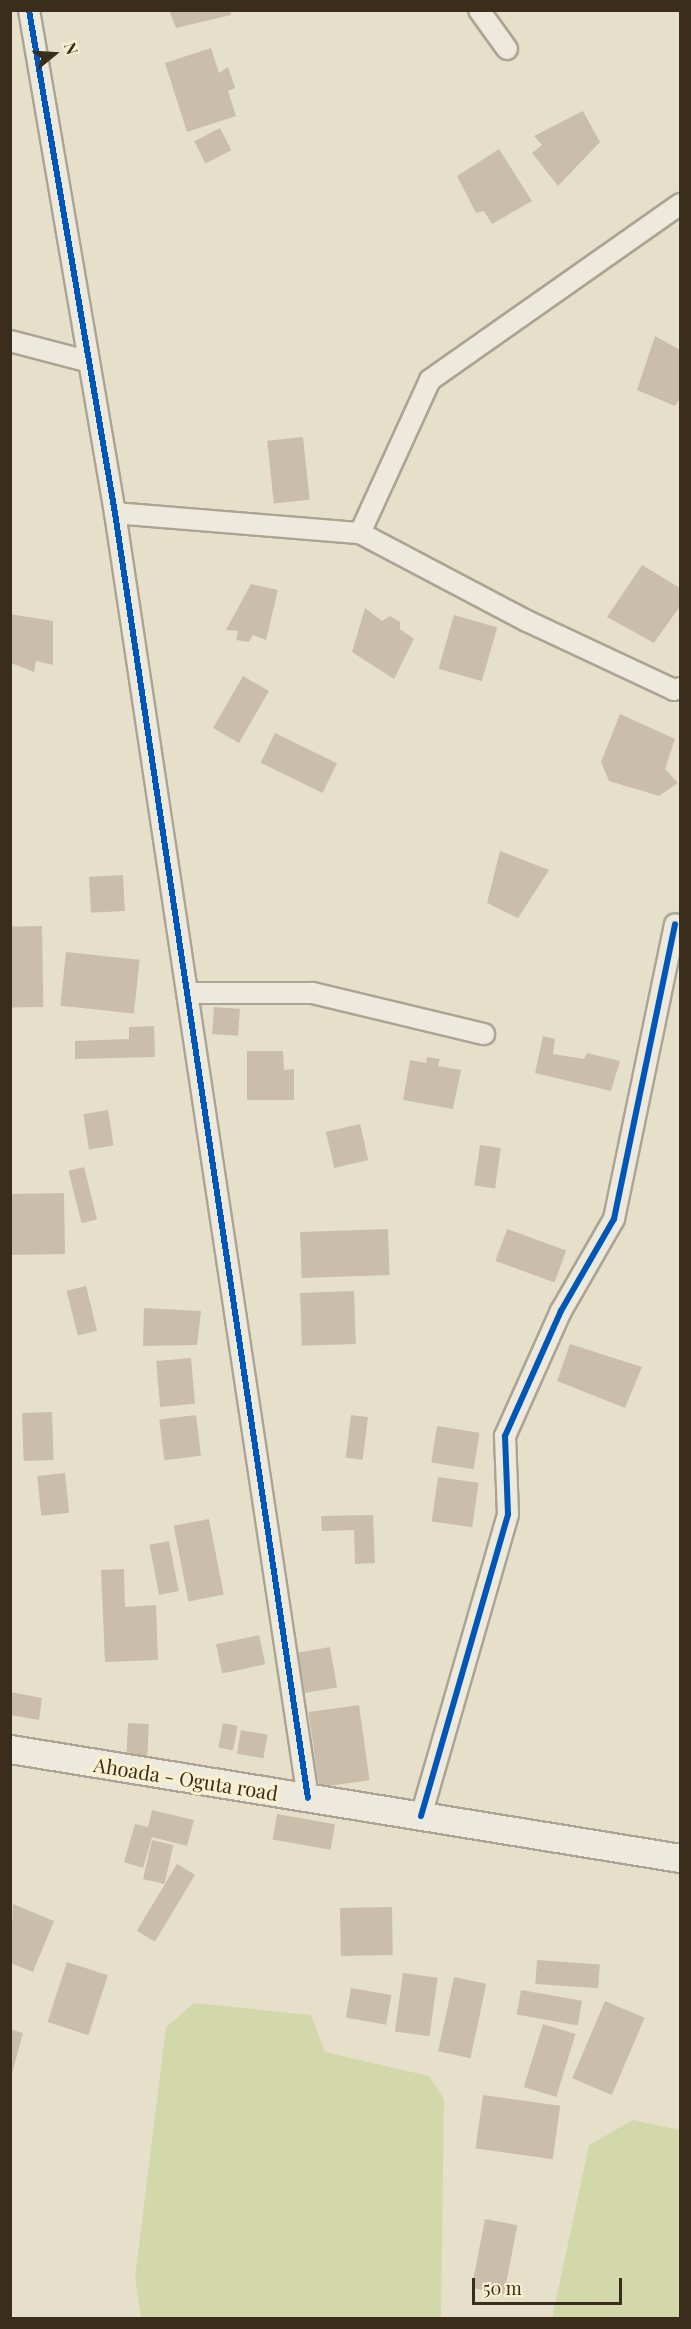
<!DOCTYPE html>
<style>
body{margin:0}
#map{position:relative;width:691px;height:2329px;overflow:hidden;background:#e6e0ca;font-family:"Playfair Display",serif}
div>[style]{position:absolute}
.green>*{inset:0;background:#d3d8ab}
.building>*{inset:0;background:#cabeaa;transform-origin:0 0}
.roads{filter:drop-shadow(2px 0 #aba494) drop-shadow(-2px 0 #aba494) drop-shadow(0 2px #aba494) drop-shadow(0 -2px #aba494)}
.minor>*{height:20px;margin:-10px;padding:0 10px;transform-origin:10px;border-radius:10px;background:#ede9dd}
.secondary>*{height:27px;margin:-13.5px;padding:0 13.5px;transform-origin:13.5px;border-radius:13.5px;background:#ede9dd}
.cycleway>*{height:6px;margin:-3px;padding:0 3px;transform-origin:3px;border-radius:3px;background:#0057b8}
span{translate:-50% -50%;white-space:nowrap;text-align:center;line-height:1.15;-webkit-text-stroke:6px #f8f0ce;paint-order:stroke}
.street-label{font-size:20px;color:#3a2d1b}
.frame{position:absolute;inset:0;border:12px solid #3a2d1b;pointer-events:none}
.north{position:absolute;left:24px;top:24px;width:60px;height:60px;-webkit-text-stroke:4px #f8f0ce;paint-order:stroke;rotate:72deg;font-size:16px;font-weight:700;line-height:24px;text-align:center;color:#3a2d1b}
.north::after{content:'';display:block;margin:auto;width:21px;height:27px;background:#3a2d1b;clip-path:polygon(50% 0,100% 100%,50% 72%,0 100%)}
.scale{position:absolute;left:472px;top:2278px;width:150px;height:27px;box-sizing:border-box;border:3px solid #3a2d1b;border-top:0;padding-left:8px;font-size:18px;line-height:21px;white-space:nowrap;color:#3a2d1b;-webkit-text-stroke:4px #f8f0ce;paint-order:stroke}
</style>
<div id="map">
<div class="green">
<div style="clip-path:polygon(194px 2003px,311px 2015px,325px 2052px,429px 2076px,444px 2099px,441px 2318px,141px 2318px,135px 2278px,166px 2027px)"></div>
<div style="clip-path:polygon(633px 2120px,680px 2130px,680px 2318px,552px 2318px,589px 2145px)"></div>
</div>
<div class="building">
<div style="clip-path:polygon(169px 10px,230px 10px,231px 15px,176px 28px)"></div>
<div style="clip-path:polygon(211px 48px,219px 73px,228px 67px,235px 88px,228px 91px,236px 116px,187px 132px,165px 63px)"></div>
<div style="clip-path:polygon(583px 111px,600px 142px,558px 186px,532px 153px,542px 145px,534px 136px)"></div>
<div style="left:220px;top:128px;width:25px;height:29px;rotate:63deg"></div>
<div style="clip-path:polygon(499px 149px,532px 201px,492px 224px,484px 211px,476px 213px,457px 176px)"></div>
<div style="clip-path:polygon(655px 336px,680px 350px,680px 398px,675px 406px,637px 390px)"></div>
<div style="left:303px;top:437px;width:63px;height:36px;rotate:84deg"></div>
<div style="clip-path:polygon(642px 565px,680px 588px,680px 606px,654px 643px,607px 617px)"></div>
<div style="clip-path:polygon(251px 584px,278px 590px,266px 640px,253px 635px,249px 642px,236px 640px,238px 631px,226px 630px)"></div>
<div style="clip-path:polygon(365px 608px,382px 621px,390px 616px,400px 622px,400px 629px,414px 639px,394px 679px,352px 652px)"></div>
<div style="clip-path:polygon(10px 614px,53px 621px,53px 665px,36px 661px,34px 672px,11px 663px)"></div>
<div style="left:454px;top:615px;width:45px;height:56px;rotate:16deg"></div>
<div style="left:243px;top:676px;width:30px;height:60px;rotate:30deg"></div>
<div style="clip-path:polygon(620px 714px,675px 739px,665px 769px,678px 783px,659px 796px,609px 781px,601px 762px)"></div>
<div style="left:275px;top:733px;width:69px;height:33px;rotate:26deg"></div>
<div style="clip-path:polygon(500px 851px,549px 870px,518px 918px,487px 903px)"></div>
<div style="left:123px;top:875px;width:36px;height:34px;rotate:87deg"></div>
<div style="left:42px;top:926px;width:81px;height:32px;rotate:89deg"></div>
<div style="left:66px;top:952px;width:74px;height:54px;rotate:6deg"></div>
<div style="left:214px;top:1007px;width:26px;height:27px;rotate:4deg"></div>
<div style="clip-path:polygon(154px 1026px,155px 1057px,75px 1059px,75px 1041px,129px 1039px,129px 1027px)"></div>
<div style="clip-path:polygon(543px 1036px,555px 1039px,553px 1054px,584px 1059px,587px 1053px,620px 1061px,611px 1091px,535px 1073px)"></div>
<div style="clip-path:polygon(247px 1051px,283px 1051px,284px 1070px,294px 1069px,294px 1100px,247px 1100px)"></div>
<div style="clip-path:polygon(427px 1057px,440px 1059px,438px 1066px,461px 1070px,453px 1109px,403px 1100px,410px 1060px,426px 1063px)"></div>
<div style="left:108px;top:1110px;width:36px;height:25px;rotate:81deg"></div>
<div style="left:360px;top:1124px;width:37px;height:35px;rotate:77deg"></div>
<div style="left:480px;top:1145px;width:21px;height:41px;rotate:8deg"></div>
<div style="left:84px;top:1167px;width:54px;height:16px;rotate:76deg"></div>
<div style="left:64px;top:1193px;width:61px;height:54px;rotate:89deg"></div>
<div style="left:388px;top:1229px;width:46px;height:88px;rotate:88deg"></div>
<div style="left:507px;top:1229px;width:63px;height:34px;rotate:20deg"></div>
<div style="left:86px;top:1286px;width:46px;height:20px;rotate:76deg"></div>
<div style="left:354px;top:1291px;width:53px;height:54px;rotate:88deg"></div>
<div style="clip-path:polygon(144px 1308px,201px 1311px,197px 1345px,143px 1346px)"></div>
<div style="clip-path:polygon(570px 1344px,642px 1367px,625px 1408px,557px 1381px)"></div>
<div style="left:191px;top:1358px;width:46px;height:35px;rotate:85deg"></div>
<div style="left:52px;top:1412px;width:48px;height:30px;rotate:88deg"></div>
<div style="left:196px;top:1415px;width:41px;height:37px;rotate:83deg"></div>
<div style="left:351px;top:1415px;width:17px;height:43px;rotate:7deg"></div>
<div style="left:437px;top:1426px;width:43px;height:37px;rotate:9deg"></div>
<div style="left:65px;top:1473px;width:40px;height:28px;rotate:84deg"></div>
<div style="left:438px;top:1477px;width:41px;height:45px;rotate:8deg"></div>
<div style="clip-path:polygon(373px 1515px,375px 1563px,355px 1564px,354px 1530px,322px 1531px,321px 1516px)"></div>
<div style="left:209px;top:1519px;width:77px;height:36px;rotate:79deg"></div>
<div style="left:169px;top:1541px;width:51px;height:20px;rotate:79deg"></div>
<div style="clip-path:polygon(124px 1569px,125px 1607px,156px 1605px,158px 1660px,105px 1662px,101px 1570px)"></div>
<div style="left:259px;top:1635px;width:30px;height:44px;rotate:78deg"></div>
<div style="left:330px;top:1647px;width:41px;height:33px;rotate:80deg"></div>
<div style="clip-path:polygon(10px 1692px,42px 1698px,39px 1720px,10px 1715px)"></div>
<div style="left:359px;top:1705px;width:76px;height:51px;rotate:82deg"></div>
<div style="left:128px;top:1723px;width:21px;height:32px;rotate:3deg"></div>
<div style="left:223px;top:1723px;width:15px;height:25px;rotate:11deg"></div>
<div style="left:241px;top:1730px;width:27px;height:24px;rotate:10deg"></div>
<div style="clip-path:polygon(152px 1810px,194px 1820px,187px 1846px,152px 1837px,143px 1868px,124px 1862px,135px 1824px,148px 1827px)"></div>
<div style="left:277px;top:1814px;width:59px;height:26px;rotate:10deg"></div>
<div style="left:152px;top:1840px;width:22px;height:40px;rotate:13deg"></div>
<div style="left:177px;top:1864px;width:21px;height:78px;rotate:31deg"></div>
<div style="clip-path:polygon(13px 1904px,54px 1921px,33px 1972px,10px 1963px)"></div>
<div style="left:392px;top:1907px;width:48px;height:52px;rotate:89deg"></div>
<div style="left:537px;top:1960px;width:63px;height:24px;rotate:4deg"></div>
<div style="left:67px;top:1962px;width:43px;height:63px;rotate:18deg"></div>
<div style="left:403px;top:1973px;width:35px;height:59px;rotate:8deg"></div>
<div style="left:454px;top:1977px;width:33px;height:76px;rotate:12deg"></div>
<div style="left:351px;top:1988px;width:41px;height:30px;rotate:10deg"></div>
<div style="left:521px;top:1990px;width:62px;height:25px;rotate:10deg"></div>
<div style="left:605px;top:2001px;width:43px;height:84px;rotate:23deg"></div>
<div style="left:543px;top:2024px;width:34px;height:66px;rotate:17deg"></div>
<div style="clip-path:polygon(10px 2029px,23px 2033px,11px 2077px,10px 2077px)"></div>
<div style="left:483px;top:2095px;width:78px;height:54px;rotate:8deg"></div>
<div style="left:485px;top:2219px;width:33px;height:70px;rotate:11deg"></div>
</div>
<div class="roads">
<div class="minor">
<div style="left:29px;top:10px;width:510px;rotate:80.3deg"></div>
<div style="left:115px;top:513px;width:1299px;rotate:81.46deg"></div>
<div style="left:479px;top:10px;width:48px;rotate:54.3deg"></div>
<div style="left:10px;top:341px;width:79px;rotate:14.7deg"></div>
<div style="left:115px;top:513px;width:246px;rotate:4.7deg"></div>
<div style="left:360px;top:533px;width:189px;rotate:27.8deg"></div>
<div style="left:527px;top:621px;width:162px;rotate:25.1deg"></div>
<div style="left:674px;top:690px;width:6px;rotate:-18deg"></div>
<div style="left:360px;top:533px;width:168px;rotate:-65.4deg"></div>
<div style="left:430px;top:380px;width:306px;rotate:-35.1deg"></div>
<div style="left:189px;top:993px;width:124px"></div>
<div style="left:313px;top:993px;width:176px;rotate:13.5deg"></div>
<div style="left:421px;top:1816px;width:314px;rotate:-73.9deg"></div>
<div style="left:508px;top:1514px;width:78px;rotate:-92.2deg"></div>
<div style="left:505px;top:1436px;width:137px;rotate:-65.9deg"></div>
<div style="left:561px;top:1311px;width:106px;rotate:-60.1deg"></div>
<div style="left:614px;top:1219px;width:301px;rotate:-78.3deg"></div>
</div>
<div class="secondary">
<div style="left:10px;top:1749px;width:679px;rotate:9.24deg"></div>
</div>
</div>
<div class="cycleway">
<div style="left:29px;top:10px;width:510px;rotate:80.3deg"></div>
<div style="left:115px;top:513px;width:1299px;rotate:81.46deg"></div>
<div style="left:421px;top:1816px;width:314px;rotate:-73.9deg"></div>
<div style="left:508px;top:1514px;width:78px;rotate:-92.2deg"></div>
<div style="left:505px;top:1436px;width:137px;rotate:-65.9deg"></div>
<div style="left:561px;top:1311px;width:106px;rotate:-60.1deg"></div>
<div style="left:614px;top:1219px;width:301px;rotate:-78.3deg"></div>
</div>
<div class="street-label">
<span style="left:186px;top:1778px;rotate:9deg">Ahoada - Oguta road</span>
</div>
<div class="frame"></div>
<div class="north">N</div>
<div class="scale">50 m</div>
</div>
